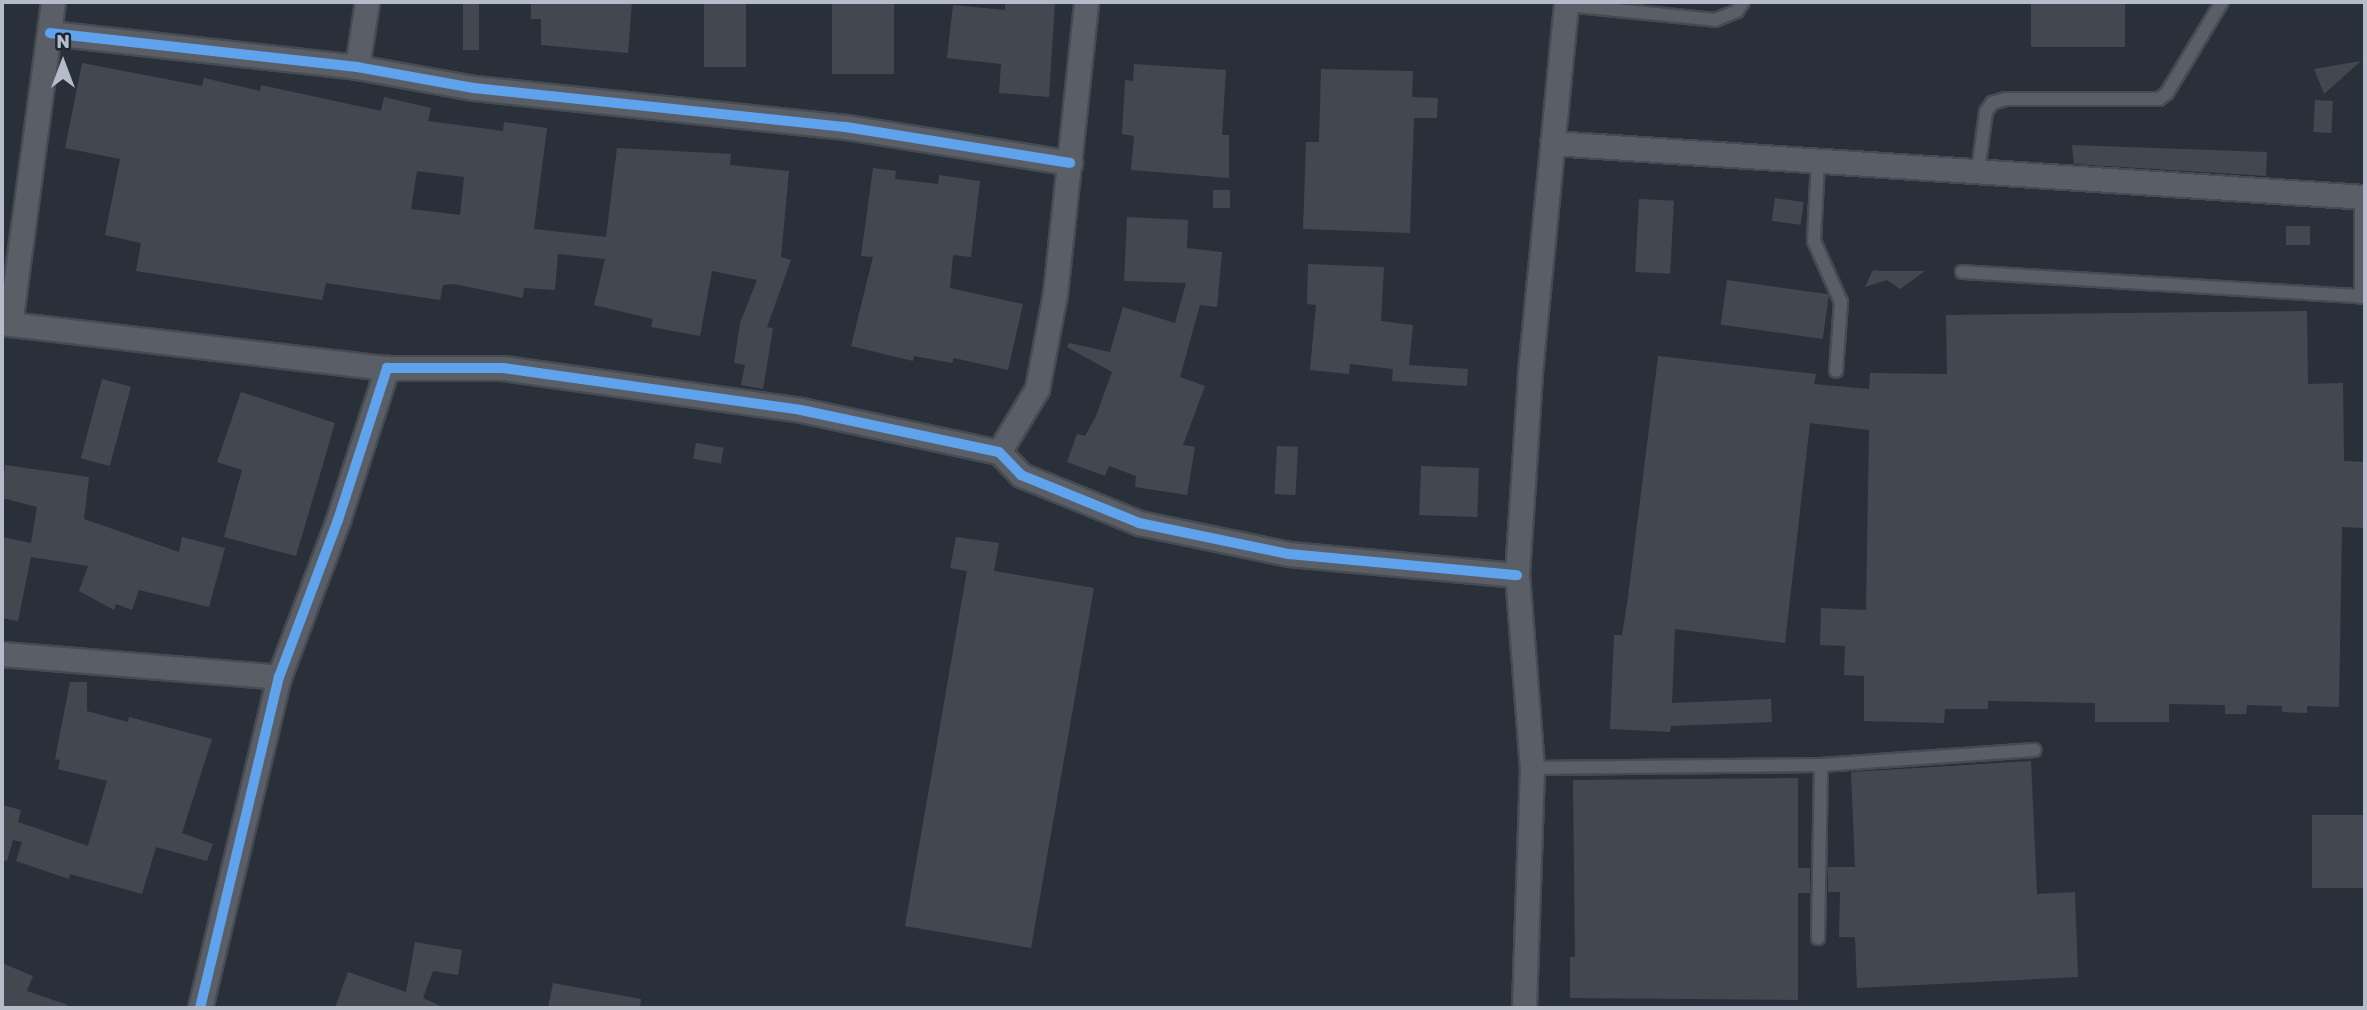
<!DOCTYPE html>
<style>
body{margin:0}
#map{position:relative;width:2367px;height:1010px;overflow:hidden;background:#2a3039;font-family:Rubik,sans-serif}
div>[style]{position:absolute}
.building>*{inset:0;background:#434850;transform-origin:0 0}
.roads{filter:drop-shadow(2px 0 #464b52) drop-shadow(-2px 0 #464b52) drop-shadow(0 2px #464b52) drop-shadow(0 -2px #464b52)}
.service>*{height:12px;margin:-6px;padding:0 6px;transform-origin:6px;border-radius:6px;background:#5a5f67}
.minor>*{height:23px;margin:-11.5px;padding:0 11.5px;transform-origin:11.5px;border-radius:11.5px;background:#5a5f67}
.cycleway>*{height:10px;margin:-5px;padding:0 5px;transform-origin:5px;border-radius:5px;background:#60a3ed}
span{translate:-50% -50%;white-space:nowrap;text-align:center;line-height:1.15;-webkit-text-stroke:7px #1d2634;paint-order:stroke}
.frame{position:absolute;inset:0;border:4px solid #b4bcca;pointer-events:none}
.north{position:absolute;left:28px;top:28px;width:70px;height:70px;-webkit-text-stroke:5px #1d2634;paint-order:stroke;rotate:0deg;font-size:19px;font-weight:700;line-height:28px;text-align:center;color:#b4bcca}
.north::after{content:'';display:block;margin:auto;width:24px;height:32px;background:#b4bcca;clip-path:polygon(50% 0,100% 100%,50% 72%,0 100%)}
</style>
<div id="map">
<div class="building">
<div style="left:463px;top:2px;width:16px;height:48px"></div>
<div style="clip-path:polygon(531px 2px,632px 2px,628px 53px,541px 45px,541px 19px,531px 19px)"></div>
<div style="left:704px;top:2px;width:42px;height:65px"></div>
<div style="left:832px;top:2px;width:62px;height:72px"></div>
<div style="clip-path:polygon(1005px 2px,1055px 2px,1049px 97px,999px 93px,1001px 64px,947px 58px,953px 5px,1005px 10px)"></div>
<div style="left:2031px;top:2px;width:94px;height:45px"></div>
<div style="clip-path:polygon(2361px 61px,2324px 94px,2314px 69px)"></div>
<div style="clip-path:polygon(evenodd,82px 63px,202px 86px,204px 78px,260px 91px,261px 85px,381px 111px,384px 97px,431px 108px,428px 121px,503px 131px,504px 122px,547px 128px,534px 229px,606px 237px,617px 148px,731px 154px,730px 165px,789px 171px,781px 257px,791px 260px,767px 327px,773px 328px,763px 389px,741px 385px,745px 365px,734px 363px,740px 323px,757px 280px,712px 271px,700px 336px,651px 327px,653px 319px,594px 305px,605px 259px,558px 254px,555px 290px,524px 288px,523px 298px,454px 284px,443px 285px,440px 300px,326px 283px,322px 300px,136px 271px,141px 243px,105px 235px,120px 159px,65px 148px,82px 63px,417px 171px,464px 177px,460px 215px,411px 209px,417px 171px)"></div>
<div style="clip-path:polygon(1134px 64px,1226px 70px,1222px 135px,1229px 135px,1229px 178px,1131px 170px,1134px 136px,1122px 134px,1125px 80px,1133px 81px)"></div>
<div style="clip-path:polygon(1321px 69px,1413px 71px,1412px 97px,1438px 98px,1437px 118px,1414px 118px,1410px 233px,1303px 229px,1306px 142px,1319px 142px)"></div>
<div style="left:2315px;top:100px;width:18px;height:32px;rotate:3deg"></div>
<div style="clip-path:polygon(2072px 145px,2267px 152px,2266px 176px,2074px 164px)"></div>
<div style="clip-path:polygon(873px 168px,896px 171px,895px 179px,938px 184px,939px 175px,980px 181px,971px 257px,953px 255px,950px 288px,1023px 304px,1008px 370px,954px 358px,952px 363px,914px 356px,913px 361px,851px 346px,873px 257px,861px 256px)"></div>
<div style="left:1213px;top:190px;width:17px;height:18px"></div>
<div style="left:1775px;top:198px;width:29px;height:23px;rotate:8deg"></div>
<div style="left:1639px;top:199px;width:35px;height:73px;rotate:3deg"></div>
<div style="clip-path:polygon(1127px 217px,1188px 220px,1187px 248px,1222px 252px,1217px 307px,1200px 305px,1180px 377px,1205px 386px,1183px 445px,1195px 447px,1187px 495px,1135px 487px,1136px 476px,1109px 466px,1105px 476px,1067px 462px,1077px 434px,1085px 436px,1096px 416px,1112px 372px,1067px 347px,1069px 343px,1110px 352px,1123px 307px,1175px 323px,1186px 283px,1124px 281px)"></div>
<div style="left:2286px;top:226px;width:24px;height:19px"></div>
<div style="clip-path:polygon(1308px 264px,1384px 267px,1381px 321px,1413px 325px,1409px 365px,1468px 369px,1467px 386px,1392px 381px,1393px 369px,1350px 364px,1349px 374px,1310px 370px,1316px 305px,1307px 304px)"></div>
<div style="clip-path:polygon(1873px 270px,1881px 271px,1925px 271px,1900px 289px,1887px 280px,1865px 287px)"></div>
<div style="left:1727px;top:280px;width:103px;height:45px;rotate:8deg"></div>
<div style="clip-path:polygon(2307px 311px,2308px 384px,2343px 383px,2344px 461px,2365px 462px,2365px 528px,2342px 527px,2339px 707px,2307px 706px,2307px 713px,2282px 712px,2282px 706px,2247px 705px,2246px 714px,2225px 714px,2225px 705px,2169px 704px,2169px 722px,2095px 722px,2095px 703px,1988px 701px,1988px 709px,1945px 709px,1944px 723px,1864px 721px,1864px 676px,1844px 675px,1845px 646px,1820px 645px,1821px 608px,1866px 610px,1869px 430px,1810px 423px,1785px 643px,1675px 629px,1672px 703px,1771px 699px,1772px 722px,1671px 726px,1670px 732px,1610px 729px,1614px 635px,1622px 635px,1628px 597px,1658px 356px,1816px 374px,1814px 384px,1869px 389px,1870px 373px,1947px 374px,1946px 315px)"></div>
<div style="left:102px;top:379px;width:30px;height:82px;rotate:15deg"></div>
<div style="clip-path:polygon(241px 392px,335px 423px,296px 556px,224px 537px,242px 470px,217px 462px)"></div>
<div style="left:696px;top:443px;width:28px;height:16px;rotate:10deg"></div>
<div style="left:1277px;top:446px;width:21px;height:48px;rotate:3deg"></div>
<div style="clip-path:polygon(5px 465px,89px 477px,84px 519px,179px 552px,182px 537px,225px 548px,209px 607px,139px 590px,132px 610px,116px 604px,114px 610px,79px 591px,88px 566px,31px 557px,18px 621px,2px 618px,2px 537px,31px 543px,37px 507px,2px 498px)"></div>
<div style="left:1421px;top:466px;width:58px;height:49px;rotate:2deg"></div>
<div style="clip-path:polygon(956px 537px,999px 543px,994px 571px,1094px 588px,1031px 948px,905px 926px,967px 571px,950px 568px)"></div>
<div style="clip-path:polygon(70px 682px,87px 682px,87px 711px,128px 722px,129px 717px,212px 739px,182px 833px,213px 844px,207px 861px,156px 847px,142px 894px,70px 874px,69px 879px,16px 861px,22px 842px,13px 840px,7px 861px,2px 860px,2px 805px,21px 810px,18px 822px,88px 846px,107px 781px,58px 769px,60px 760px,55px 759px)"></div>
<div style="clip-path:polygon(2031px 761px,2037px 894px,2075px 892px,2078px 977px,1857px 988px,1855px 937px,1839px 937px,1840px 892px,1828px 892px,1828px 867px,1855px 867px,1851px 772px)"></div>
<div style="clip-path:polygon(1798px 778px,1798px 868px,1810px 868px,1810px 893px,1798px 893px,1798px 1000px,1570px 998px,1570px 957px,1575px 957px,1573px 780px)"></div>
<div style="left:2365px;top:815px;width:73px;height:53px;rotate:90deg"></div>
<div style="clip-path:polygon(415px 942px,462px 950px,458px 975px,433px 971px,423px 998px,445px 1008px,335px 1008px,348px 972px,406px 992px)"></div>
<div style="clip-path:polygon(2px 963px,33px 976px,27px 991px,68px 1005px,67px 1008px,2px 1008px)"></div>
<div style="clip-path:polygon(553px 983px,641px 999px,640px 1008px,548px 1008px)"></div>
</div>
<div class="roads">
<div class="service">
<div style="left:1566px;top:5px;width:150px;rotate:5.7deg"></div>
<div style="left:1715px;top:20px;width:24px;rotate:-22deg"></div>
<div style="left:1737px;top:11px;width:11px;rotate:-56deg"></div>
<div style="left:1818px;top:161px;width:80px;rotate:92.9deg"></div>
<div style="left:1814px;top:241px;width:67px;rotate:66.1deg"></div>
<div style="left:1841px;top:302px;width:69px;rotate:94.1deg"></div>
<div style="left:1978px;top:171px;width:60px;rotate:-82.3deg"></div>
<div style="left:1986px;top:112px;width:11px;rotate:-56deg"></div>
<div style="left:1992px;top:103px;width:14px;rotate:-17deg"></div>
<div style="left:2005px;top:99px;width:154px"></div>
<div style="left:2159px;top:99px;width:10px;rotate:-37deg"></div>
<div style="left:2167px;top:93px;width:106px;rotate:-58.9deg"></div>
<div style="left:1962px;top:272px;width:404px;rotate:3.5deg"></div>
<div style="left:2361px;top:297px;width:100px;rotate:-90deg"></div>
<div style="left:1532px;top:768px;width:289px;rotate:-0.6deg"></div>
<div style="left:1821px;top:765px;width:214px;rotate:-4deg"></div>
<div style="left:1818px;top:938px;width:173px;rotate:-89deg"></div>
</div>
<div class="minor">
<div style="left:50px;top:33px;width:309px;rotate:6.3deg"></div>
<div style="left:357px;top:67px;width:119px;rotate:10.2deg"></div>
<div style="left:474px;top:88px;width:374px;rotate:6deg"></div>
<div style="left:846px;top:127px;width:227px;rotate:9.1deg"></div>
<div style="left:357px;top:67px;width:66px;rotate:-81.3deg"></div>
<div style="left:1552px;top:143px;width:815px;rotate:3.8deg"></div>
<div style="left:2px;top:323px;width:388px;rotate:6.7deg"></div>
<div style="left:10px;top:324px;width:325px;rotate:-82.4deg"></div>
<div style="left:999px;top:452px;width:74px;rotate:-58.9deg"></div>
<div style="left:1037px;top:389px;width:97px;rotate:-79.3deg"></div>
<div style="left:1055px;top:294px;width:294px;rotate:-83.9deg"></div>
<div style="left:2px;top:654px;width:278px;rotate:4.7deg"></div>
<div style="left:200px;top:1008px;width:340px;rotate:-76.6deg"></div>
<div style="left:279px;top:677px;width:168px;rotate:-69.4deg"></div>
<div style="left:338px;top:520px;width:160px;rotate:-72.1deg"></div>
<div style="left:387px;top:368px;width:116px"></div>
<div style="left:503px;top:368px;width:301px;rotate:8deg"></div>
<div style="left:801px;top:410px;width:202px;rotate:12deg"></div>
<div style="left:999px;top:452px;width:32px;rotate:46deg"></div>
<div style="left:1021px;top:475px;width:127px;rotate:22.1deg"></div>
<div style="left:1139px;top:523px;width:153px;rotate:11.7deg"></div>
<div style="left:1289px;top:554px;width:229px;rotate:5.3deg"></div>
<div style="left:1524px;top:1008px;width:240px;rotate:-88.1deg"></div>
<div style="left:1532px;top:768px;width:194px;rotate:-94.4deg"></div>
<div style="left:1517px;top:575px;width:203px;rotate:-86.3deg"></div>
<div style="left:1530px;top:372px;width:372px;rotate:-84.4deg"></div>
</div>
</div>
<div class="cycleway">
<div style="left:50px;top:33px;width:309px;rotate:6.3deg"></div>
<div style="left:357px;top:67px;width:119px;rotate:10.2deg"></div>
<div style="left:474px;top:88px;width:374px;rotate:6deg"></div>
<div style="left:846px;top:127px;width:227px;rotate:9.1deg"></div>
<div style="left:200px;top:1008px;width:340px;rotate:-76.6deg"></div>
<div style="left:279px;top:677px;width:168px;rotate:-69.4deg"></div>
<div style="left:338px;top:520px;width:160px;rotate:-72.1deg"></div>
<div style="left:387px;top:368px;width:116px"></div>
<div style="left:503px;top:368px;width:301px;rotate:8deg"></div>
<div style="left:801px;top:410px;width:202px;rotate:12deg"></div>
<div style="left:999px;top:452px;width:32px;rotate:46deg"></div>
<div style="left:1021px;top:475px;width:127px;rotate:22.1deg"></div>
<div style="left:1139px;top:523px;width:153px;rotate:11.7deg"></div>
<div style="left:1289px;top:554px;width:229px;rotate:5.3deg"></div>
</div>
<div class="frame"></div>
<div class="north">N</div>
</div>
